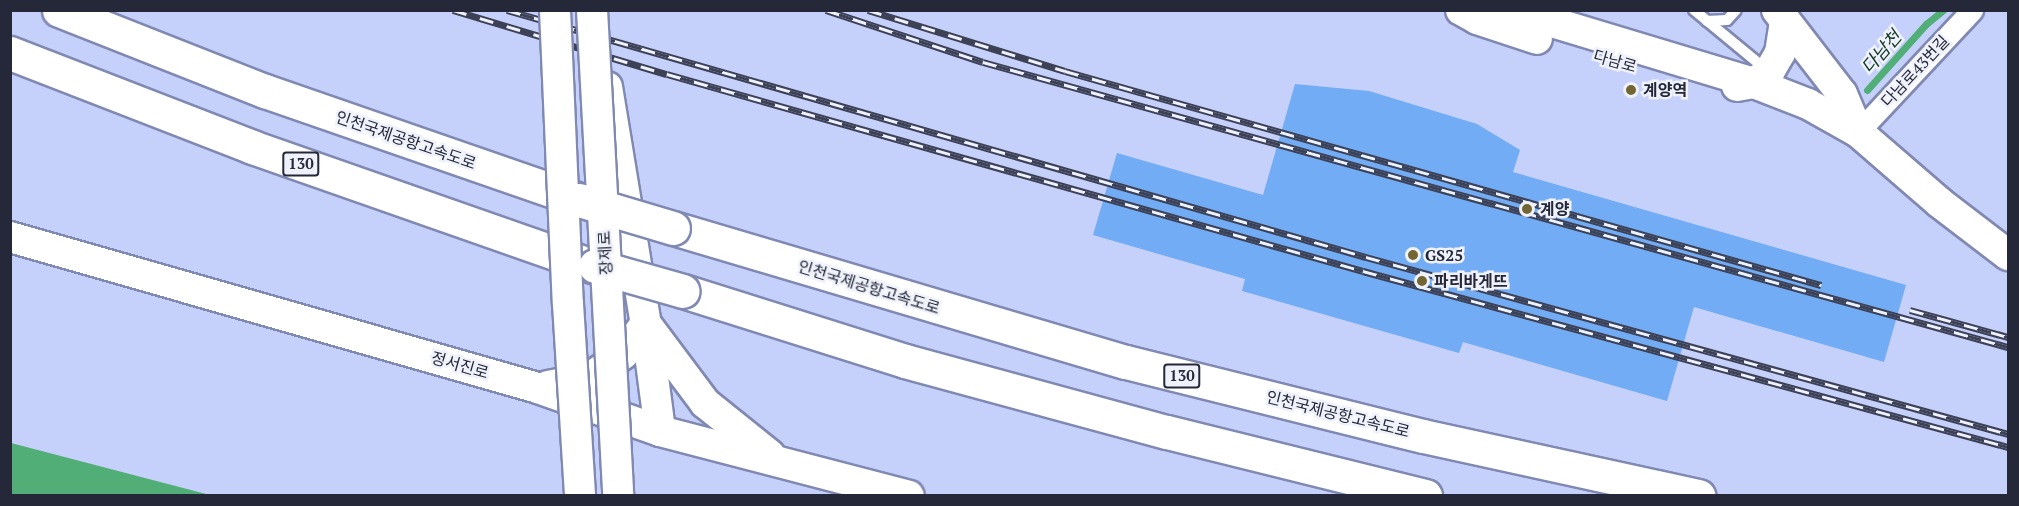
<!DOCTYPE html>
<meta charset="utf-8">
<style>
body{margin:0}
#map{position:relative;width:2019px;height:506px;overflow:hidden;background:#c5d0fb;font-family:"PT Serif","Noto Sans KR",serif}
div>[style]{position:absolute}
.water>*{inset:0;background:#51ae76}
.stream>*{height:7px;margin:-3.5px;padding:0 3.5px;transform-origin:3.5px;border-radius:3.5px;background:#51ae76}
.building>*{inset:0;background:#72acf5}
.roads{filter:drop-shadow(2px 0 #8089b2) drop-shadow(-2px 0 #8089b2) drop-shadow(0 2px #8089b2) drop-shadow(0 -2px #8089b2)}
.lane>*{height:10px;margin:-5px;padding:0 5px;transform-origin:5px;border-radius:5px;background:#fff}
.street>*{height:21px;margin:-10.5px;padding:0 10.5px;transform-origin:10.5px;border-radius:10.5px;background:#fff}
.secondary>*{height:30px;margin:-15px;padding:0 15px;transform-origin:15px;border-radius:15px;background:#fff}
.highway>*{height:33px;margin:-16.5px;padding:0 16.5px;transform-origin:16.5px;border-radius:16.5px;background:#fff}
.rail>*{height:7px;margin-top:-3.5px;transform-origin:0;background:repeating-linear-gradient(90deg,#f0f2fb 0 14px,#3d4156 0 28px);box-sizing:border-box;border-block:2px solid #3d4156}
.bridges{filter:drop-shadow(2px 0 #8089b2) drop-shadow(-2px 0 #8089b2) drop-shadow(0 2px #8089b2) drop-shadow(0 -2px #8089b2)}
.secondary-bridge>*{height:30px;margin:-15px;padding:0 15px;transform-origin:15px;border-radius:15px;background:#fff}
.highway-bridge>*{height:33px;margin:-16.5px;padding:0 16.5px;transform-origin:16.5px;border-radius:16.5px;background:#fff}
.dots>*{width:16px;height:16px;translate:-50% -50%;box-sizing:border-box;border:3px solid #f0f2fb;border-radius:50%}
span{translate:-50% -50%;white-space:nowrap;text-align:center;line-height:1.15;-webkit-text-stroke:5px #f0f2fb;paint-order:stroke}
.shield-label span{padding:2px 4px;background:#f0f2fb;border:2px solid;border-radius:4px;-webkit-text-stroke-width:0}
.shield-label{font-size:15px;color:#252839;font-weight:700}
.street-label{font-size:16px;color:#252839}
.poi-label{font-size:16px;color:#252839;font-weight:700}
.left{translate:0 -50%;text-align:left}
.water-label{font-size:18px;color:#0f3720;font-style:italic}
.frame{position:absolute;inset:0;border:12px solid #252839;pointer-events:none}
</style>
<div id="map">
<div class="water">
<div style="clip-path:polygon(10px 443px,11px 443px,210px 495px,11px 495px)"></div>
</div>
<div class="stream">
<div style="left:1867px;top:90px;width:89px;rotate:-48.2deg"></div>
<div style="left:1926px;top:24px;width:22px;rotate:-39deg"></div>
</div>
<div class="building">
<div style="clip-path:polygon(1295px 84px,1369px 91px,1477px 124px,1520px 150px,1513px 172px,1906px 285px,1884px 362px,1694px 307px,1667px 401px,1463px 342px,1459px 353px,1242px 291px,1245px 279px,1093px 235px,1117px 153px,1263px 195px)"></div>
</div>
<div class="roads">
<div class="lane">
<div style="left:1694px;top:10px;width:96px;rotate:39.5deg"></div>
<div style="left:1707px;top:21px;width:20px;rotate:-3deg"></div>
<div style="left:1727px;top:20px;width:13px;rotate:-48deg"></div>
</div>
<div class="street">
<div style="left:1858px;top:132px;width:167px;rotate:-46.9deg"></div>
</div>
<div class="secondary">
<div style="left:1461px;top:10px;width:18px;rotate:29deg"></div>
<div style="left:1477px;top:19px;width:63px;rotate:18.4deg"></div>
<div style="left:1512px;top:10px;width:253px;rotate:16.8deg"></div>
<div style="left:1754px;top:83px;width:58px;rotate:21.3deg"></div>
<div style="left:1808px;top:104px;width:57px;rotate:29.2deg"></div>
<div style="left:1858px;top:132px;width:108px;rotate:40.9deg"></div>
<div style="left:1940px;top:203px;width:86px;rotate:37.4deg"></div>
<div style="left:1777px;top:10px;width:106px;rotate:52.3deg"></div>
<div style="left:1842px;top:94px;width:41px;rotate:67.2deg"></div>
<div style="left:1737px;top:86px;width:17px;rotate:-10deg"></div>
<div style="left:1754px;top:83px;width:19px;rotate:-36deg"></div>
<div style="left:1769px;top:72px;width:22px;rotate:-60deg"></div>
<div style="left:1780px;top:53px;width:32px;rotate:-81deg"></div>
<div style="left:607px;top:87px;width:240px;rotate:80.7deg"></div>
<div style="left:646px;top:324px;width:108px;rotate:82.5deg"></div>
<div style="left:10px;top:237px;width:549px;rotate:15.96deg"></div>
<div style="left:538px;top:388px;width:129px;rotate:19.4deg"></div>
<div style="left:660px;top:431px;width:257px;rotate:14.6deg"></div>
<div style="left:548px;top:386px;width:43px;rotate:-10.8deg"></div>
<div style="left:590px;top:378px;width:41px;rotate:-36deg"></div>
<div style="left:623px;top:354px;width:38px;rotate:-53deg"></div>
<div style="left:646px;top:324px;width:99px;rotate:53.2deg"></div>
<div style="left:705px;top:403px;width:83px;rotate:38.7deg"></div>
</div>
<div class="highway">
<div style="left:59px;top:10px;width:221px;rotate:21.5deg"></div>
<div style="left:265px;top:91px;width:332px;rotate:19.1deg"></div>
<div style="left:10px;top:53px;width:260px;rotate:21.2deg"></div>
<div style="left:252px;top:147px;width:360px;rotate:19.3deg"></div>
<div style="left:673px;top:228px;width:472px;rotate:16.5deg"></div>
<div style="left:1126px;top:362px;width:306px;rotate:14deg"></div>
<div style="left:1423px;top:436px;width:282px;rotate:12.3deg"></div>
<div style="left:683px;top:291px;width:233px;rotate:17.5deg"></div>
<div style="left:905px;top:361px;width:271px;rotate:15.2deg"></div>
<div style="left:1167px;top:432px;width:266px;rotate:13.9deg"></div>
</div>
</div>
<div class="rail">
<div style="left:453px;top:10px;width:223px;rotate:16.7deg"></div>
<div style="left:667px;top:74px;width:723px;rotate:15.8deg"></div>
<div style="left:1363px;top:271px;width:669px;rotate:15.26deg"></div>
<div style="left:507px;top:10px;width:894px;rotate:16.04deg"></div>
<div style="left:1366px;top:257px;width:666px;rotate:15.41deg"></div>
<div style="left:826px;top:10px;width:165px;rotate:18.3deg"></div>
<div style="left:983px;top:62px;width:1064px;rotate:15.54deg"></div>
<div style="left:868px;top:10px;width:206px;rotate:17.2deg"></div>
<div style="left:1065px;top:71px;width:786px;rotate:15.81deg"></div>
<div style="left:1910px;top:310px;width:102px;rotate:15.4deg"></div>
</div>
<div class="bridges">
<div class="secondary-bridge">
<div style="left:555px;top:10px;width:294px;rotate:87.5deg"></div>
<div style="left:568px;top:304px;width:192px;rotate:86.4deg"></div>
<div style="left:592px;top:10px;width:487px;rotate:86.9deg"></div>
</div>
<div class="highway-bridge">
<div style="left:579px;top:200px;width:98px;rotate:16.6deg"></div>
<div style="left:595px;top:266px;width:91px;rotate:15.9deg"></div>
</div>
</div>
<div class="dots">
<div style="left:1631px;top:90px;background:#736633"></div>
<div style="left:1527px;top:209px;background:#736633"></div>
<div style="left:1413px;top:255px;background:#736633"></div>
<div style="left:1422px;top:281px;background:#736633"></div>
</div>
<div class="shield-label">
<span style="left:301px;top:164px">130</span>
<span style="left:1182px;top:376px">130</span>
</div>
<div class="street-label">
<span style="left:1615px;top:61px;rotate:16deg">다남로</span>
<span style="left:1915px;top:71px;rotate:-47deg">다남로43번길</span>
<span style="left:406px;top:140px;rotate:19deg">인천국제공항고속도로</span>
<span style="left:605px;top:253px;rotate:-93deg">장제로</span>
<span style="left:869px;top:287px;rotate:17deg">인천국제공항고속도로</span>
<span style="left:460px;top:365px;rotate:16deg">정서진로</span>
<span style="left:1338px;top:414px;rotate:14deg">인천국제공항고속도로</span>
</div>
<div class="poi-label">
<span class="left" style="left:1643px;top:90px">계양역</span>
<span class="left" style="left:1540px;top:209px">계양</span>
<span class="left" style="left:1425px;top:255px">GS25</span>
<span class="left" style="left:1434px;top:281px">파리바게뜨</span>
</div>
<div class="water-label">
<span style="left:1881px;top:52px;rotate:-49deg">다남천</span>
</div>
<div class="frame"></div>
</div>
